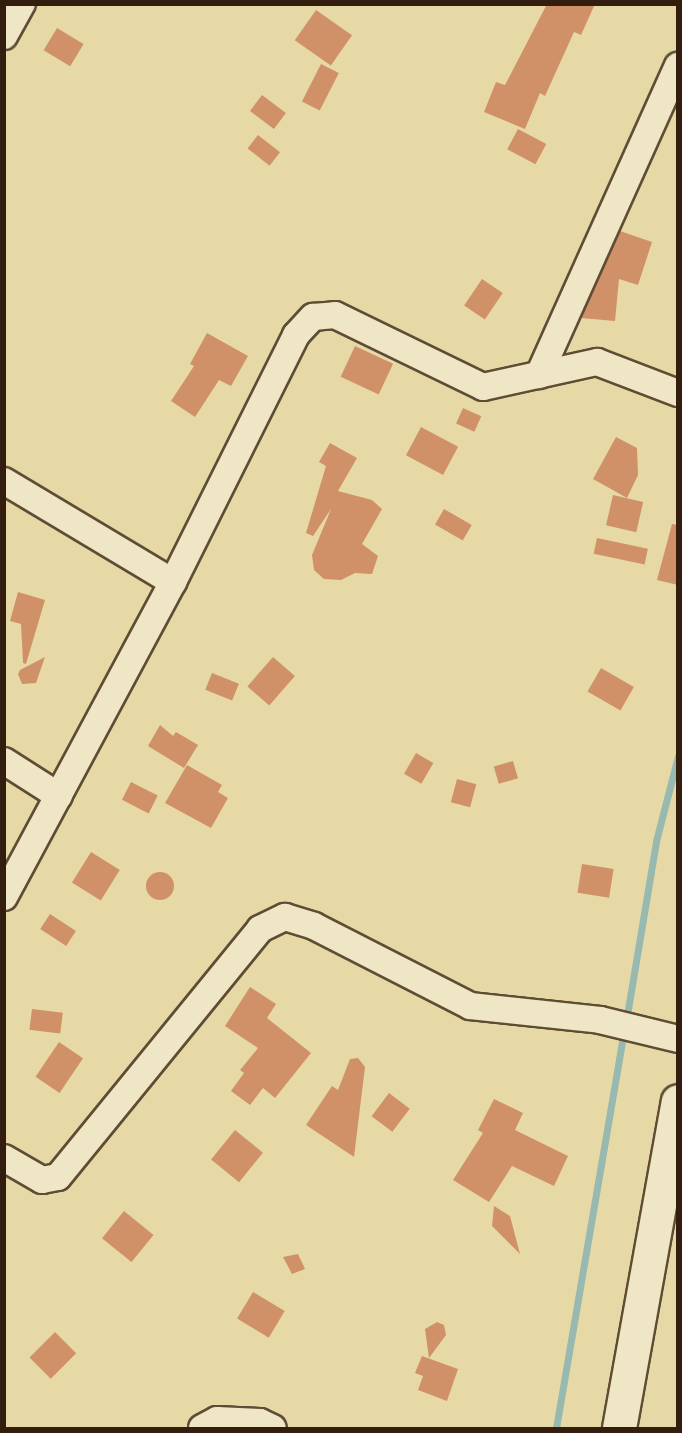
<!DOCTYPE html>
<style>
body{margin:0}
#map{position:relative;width:682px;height:1433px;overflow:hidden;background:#e7d9a6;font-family:"Libre Bodoni",serif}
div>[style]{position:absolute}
.stream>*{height:7px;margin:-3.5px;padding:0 3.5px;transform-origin:3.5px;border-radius:3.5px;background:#98b9af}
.building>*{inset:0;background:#d09168;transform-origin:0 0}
.round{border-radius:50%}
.roads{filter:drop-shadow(2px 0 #5f4c35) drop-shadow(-2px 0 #5f4c35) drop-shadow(0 2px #5f4c35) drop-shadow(0 -2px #5f4c35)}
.street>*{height:26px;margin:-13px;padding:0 13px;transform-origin:13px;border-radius:13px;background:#efe6c5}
.secondary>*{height:33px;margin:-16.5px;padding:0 16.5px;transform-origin:16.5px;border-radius:16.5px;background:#efe6c5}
span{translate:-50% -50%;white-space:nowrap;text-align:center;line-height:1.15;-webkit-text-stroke:6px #efe6c5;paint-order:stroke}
.frame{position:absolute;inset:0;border:6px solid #321d0f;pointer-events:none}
</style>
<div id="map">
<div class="stream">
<div style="left:626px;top:1021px;width:182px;rotate:-80.5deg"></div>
<div style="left:656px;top:841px;width:88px;rotate:-75.5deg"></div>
<div style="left:556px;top:1428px;width:402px;rotate:-80.3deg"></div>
</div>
<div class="building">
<div style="clip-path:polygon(547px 4px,595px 4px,581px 35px,574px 32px,545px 96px,540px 93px,525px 129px,484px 112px,496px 82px,505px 85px)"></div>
<div style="left:316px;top:10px;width:44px;height:37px;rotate:35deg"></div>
<div style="left:57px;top:28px;width:31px;height:26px;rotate:31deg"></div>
<div style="left:321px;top:64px;width:20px;height:42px;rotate:27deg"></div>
<div style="left:262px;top:95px;width:30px;height:20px;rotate:37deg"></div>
<div style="left:518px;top:129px;width:32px;height:23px;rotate:28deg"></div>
<div style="left:258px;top:135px;width:28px;height:17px;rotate:38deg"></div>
<div style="clip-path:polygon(620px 231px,652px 242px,638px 285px,619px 279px,615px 321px,581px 318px)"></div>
<div style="left:482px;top:279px;width:25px;height:32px;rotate:34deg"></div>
<div style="clip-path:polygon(207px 333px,248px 356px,231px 386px,219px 380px,195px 417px,171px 401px,194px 366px,190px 364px)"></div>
<div style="left:355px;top:346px;width:42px;height:34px;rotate:25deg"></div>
<div style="left:463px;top:408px;width:20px;height:17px;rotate:24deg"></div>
<div style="left:421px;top:427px;width:42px;height:32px;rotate:28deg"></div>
<div style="clip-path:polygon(616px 437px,637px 448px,638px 475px,627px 498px,593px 479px)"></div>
<div style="clip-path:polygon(330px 443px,357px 458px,338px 491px,372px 500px,382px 509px,362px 544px,378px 556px,372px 574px,355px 573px,341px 580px,324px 579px,314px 570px,312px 555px,331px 509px,313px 536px,306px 533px,326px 466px,319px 462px)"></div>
<div style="left:613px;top:495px;width:31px;height:31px;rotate:13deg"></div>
<div style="left:444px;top:509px;width:32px;height:18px;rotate:30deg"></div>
<div style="clip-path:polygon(672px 524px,678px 525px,678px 585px,657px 580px)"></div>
<div style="left:597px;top:538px;width:52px;height:16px;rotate:12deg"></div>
<div style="clip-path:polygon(18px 592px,45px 600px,26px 664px,23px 663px,21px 624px,10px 621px)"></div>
<div style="clip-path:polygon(45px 657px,36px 683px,22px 684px,18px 674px,20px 670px)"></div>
<div style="left:273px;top:657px;width:29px;height:39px;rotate:41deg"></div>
<div style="left:601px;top:668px;width:38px;height:27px;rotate:30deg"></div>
<div style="left:212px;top:673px;width:29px;height:18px;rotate:22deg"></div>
<div style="clip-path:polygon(160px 725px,173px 736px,176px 732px,198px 745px,184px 768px,148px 746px)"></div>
<div style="left:416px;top:753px;width:20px;height:24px;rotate:30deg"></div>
<div style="left:513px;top:761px;width:18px;height:20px;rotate:74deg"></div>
<div style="clip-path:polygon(187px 765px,222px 785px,218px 792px,228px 798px,211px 828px,165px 803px)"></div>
<div style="left:457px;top:779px;width:20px;height:24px;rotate:15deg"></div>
<div style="left:131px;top:782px;width:30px;height:20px;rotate:27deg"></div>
<div style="left:91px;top:852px;width:34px;height:36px;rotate:32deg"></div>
<div style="left:582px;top:864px;width:32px;height:29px;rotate:9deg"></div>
<div class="round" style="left:146px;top:872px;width:28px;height:28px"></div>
<div style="left:50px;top:914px;width:31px;height:18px;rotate:33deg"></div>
<div style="clip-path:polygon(250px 987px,276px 1004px,267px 1018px,311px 1053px,275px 1098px,263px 1088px,250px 1105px,231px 1091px,244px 1073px,240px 1070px,258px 1048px,225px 1026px)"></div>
<div style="left:32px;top:1009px;width:31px;height:21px;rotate:7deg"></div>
<div style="left:59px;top:1042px;width:29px;height:42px;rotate:34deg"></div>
<div style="clip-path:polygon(358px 1058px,365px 1067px,354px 1157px,306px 1125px,332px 1086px,338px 1090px,350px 1059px)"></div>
<div style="left:389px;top:1093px;width:26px;height:29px;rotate:37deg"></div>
<div style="clip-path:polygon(494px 1099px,523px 1113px,515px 1130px,568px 1156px,554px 1186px,512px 1166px,489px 1202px,453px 1180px,483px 1133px,478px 1130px)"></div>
<div style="left:235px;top:1130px;width:36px;height:38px;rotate:39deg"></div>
<div style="clip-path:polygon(494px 1206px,510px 1216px,520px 1254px,492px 1226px)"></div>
<div style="left:124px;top:1211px;width:38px;height:35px;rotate:39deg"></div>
<div style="clip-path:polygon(298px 1254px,305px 1269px,292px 1274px,283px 1257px)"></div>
<div style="left:253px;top:1292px;width:37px;height:31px;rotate:31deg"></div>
<div style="clip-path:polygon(437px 1322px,444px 1325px,446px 1335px,429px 1358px,425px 1329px)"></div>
<div style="left:55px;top:1332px;width:30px;height:36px;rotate:45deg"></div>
<div style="clip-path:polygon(422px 1356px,458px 1369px,447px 1401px,418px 1390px,423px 1376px,415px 1373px)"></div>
</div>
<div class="roads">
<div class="street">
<div style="left:4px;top:36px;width:37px;rotate:-61deg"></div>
<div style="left:539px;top:375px;width:339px;rotate:-65.8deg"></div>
<div style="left:4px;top:481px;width:197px;rotate:30.9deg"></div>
<div style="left:4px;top:761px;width:65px;rotate:32.5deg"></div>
<div style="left:4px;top:897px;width:357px;rotate:-61.8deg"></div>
<div style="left:173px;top:582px;width:276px;rotate:-63.5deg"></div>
<div style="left:296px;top:335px;width:25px;rotate:-47deg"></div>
<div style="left:313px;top:317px;width:22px;rotate:-5deg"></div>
<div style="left:335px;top:315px;width:165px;rotate:25.9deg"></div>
<div style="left:483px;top:387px;width:117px;rotate:-12.4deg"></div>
<div style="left:597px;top:362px;width:87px;rotate:20.9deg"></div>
<div style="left:4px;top:1158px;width:44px;rotate:30.1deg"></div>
<div style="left:42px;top:1180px;width:16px;rotate:-11deg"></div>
<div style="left:58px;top:1177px;width:320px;rotate:-50.8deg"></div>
<div style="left:260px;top:929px;width:28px;rotate:-26deg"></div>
<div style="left:285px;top:917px;width:30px;rotate:17deg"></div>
<div style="left:314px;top:926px;width:175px;rotate:27.1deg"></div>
<div style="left:470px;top:1006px;width:131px;rotate:6.1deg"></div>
<div style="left:600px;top:1020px;width:80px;rotate:13.7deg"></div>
<div style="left:202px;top:1428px;width:17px;rotate:-28deg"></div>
<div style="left:217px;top:1420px;width:43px;rotate:2.7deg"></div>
<div style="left:260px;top:1422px;width:14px;rotate:25deg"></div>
</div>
<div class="secondary">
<div style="left:619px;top:1428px;width:332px;rotate:-79.8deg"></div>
</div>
</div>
<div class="frame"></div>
</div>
